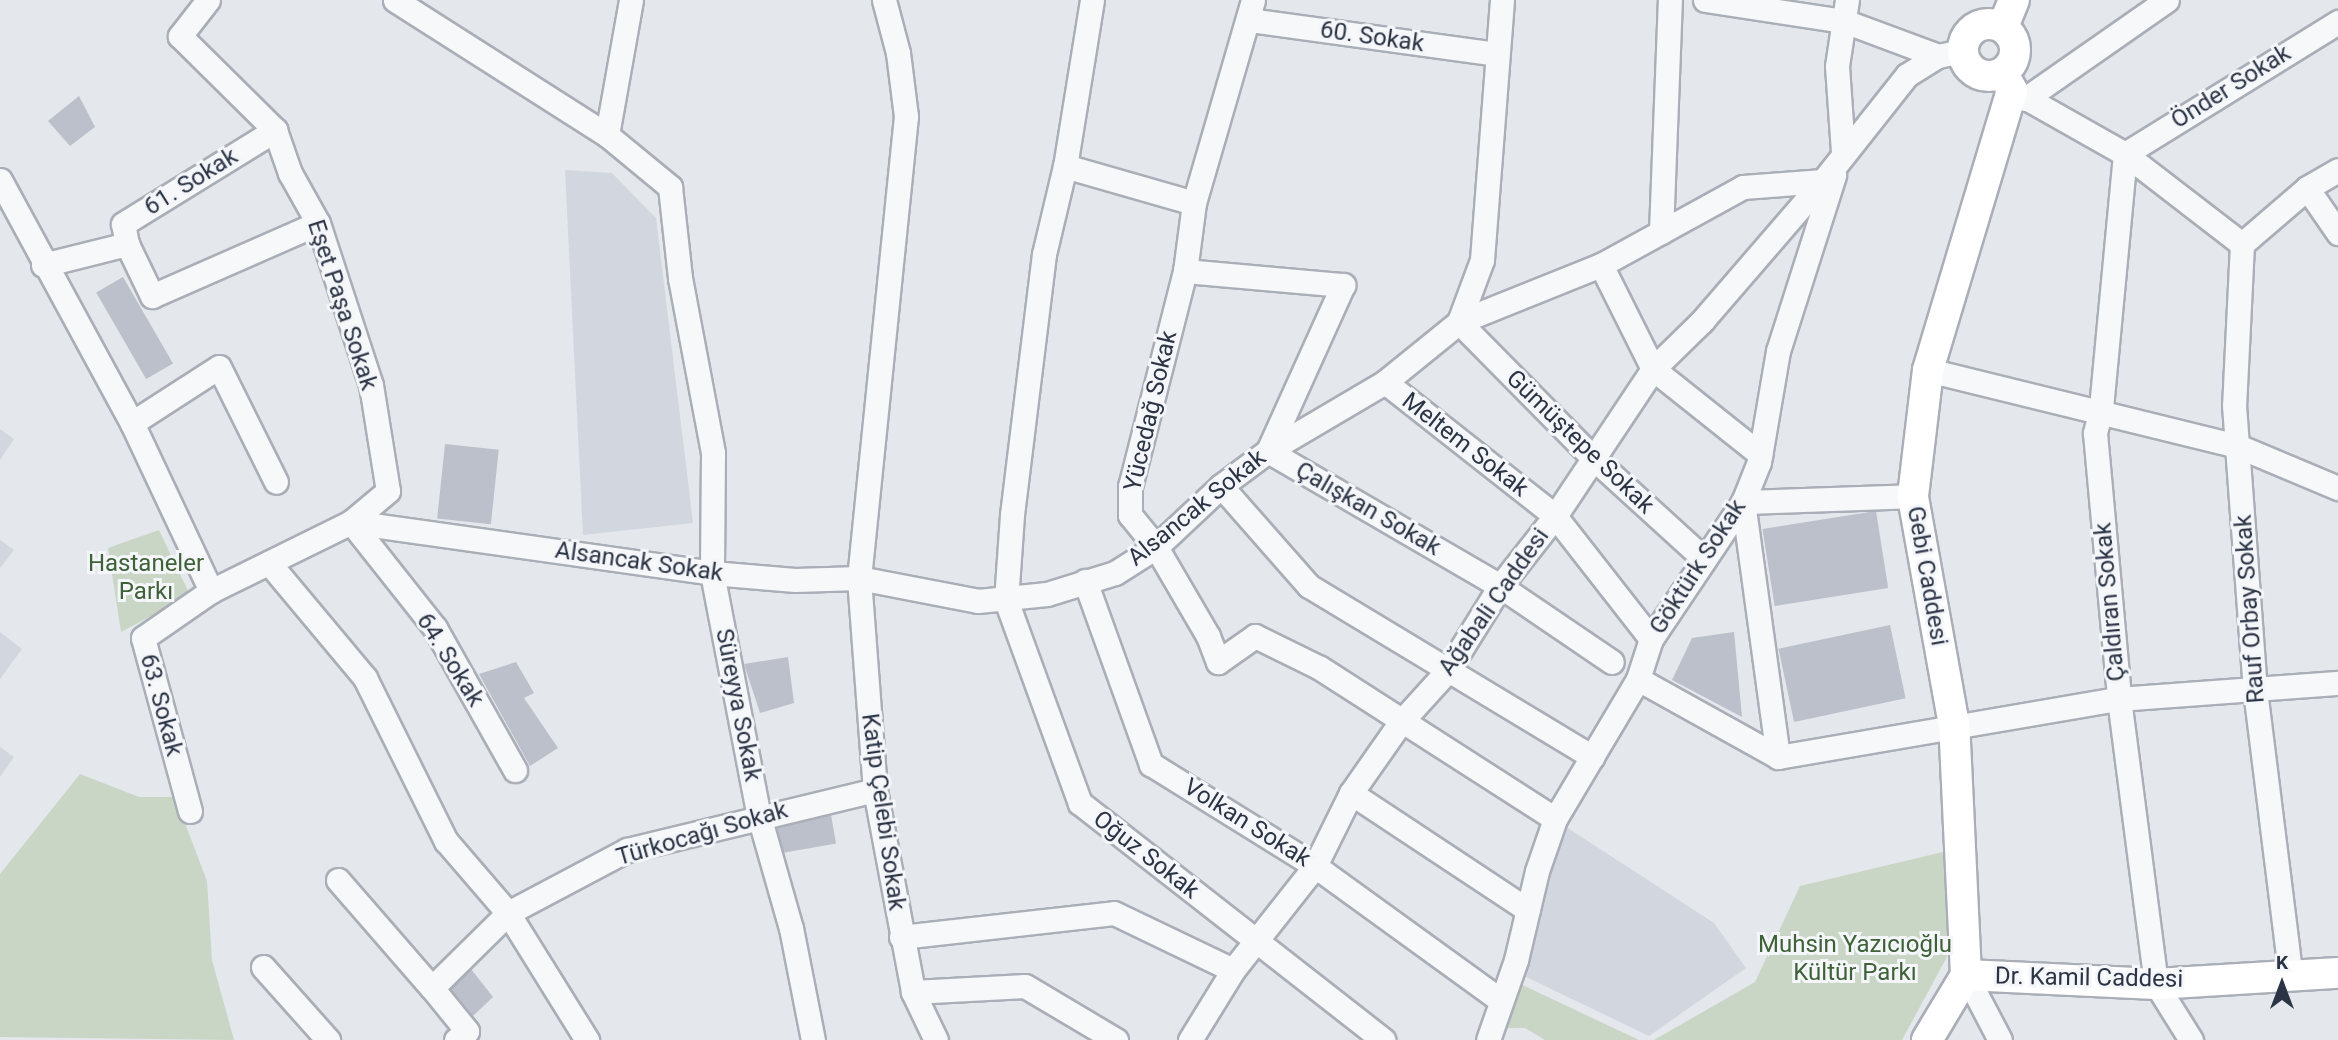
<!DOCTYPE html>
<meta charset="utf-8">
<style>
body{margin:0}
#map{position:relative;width:2338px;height:1040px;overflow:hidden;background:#e4e7ec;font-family:Roboto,sans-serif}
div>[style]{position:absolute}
.built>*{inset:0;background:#d2d6de}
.green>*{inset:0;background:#c9d6c5}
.building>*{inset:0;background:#bbc0ca;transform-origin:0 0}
.roads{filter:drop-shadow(2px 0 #a9aeb7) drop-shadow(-2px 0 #a9aeb7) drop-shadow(0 2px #a9aeb7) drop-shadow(0 -2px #a9aeb7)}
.minor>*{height:23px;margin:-11.5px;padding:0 11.5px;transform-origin:11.5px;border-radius:11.5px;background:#f7f8fa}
.major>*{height:30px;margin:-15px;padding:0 15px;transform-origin:15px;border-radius:15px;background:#fff}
.major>.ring{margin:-15px;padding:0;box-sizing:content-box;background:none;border:30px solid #fff;border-radius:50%}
span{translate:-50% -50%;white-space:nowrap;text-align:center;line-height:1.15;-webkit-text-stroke:6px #f4f6f9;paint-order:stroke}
.street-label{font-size:24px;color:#2b3445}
.park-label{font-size:24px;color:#3f6138}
.north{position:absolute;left:2247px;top:949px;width:70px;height:70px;-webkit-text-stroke:5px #f4f6f9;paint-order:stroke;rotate:0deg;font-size:19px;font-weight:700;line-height:28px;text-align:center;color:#2b3445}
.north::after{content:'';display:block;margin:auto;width:24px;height:32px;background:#2b3445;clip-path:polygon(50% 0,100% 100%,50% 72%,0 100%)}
</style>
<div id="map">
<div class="built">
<div style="clip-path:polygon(565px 170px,612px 173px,656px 218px,693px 523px,583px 535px)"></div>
<div style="clip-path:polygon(0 429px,14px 439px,0 460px)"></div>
<div style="clip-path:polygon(0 540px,14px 550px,0 568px)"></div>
<div style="clip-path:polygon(0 632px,22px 649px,0 679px)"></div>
<div style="clip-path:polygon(0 747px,14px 757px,0 777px)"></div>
<div style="clip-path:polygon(1563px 825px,1714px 923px,1746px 968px,1649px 1036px,1524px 976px)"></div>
</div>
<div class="green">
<div style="clip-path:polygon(159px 530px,190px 595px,121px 632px,108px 548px)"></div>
<div style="clip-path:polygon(80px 774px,139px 797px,175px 797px,207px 881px,212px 960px,234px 1040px,0 1037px,0 874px)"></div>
<div style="clip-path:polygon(1947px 851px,1955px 906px,1948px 955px,1902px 1040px,1654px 1040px,1755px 982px,1800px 886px)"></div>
<div style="clip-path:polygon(1518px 983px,1639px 1040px,1545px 1040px,1525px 1028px,1500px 1028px)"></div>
</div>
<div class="building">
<div style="clip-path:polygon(79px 96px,95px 127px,70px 146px,48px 121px)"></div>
<div style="left:123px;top:277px;width:100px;height:31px;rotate:60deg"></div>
<div style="left:445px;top:444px;width:54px;height:75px;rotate:6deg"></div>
<div style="left:1876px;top:511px;width:78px;height:115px;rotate:81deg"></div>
<div style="left:1890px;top:625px;width:75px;height:114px;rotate:78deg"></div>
<div style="clip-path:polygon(1734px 632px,1742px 717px,1672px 680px,1692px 638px)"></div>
<div style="clip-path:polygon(788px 657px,794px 703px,760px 713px,744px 664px)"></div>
<div style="clip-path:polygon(516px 662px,534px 693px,524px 698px,558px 748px,530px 766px,479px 674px)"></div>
<div style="left:831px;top:815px;width:29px;height:56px;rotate:80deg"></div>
<div style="clip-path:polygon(471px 969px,493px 997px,473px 1016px,451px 989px)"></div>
</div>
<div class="roads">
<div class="minor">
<div style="left:208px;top:0;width:46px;rotate:127.9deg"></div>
<div style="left:180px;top:36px;width:134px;rotate:44.7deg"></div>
<div style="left:275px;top:130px;width:46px;rotate:70.8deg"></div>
<div style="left:290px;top:173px;width:57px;rotate:60.8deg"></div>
<div style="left:318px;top:223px;width:170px;rotate:71.9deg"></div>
<div style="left:371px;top:385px;width:107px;rotate:80.9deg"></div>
<div style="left:388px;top:491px;width:48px;rotate:140deg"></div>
<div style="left:351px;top:522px;width:135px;rotate:51.6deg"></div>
<div style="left:435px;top:628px;width:163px;rotate:60.6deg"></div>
<div style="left:395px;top:0;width:251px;rotate:32.5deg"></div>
<div style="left:631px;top:0;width:137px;rotate:100.1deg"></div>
<div style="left:607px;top:135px;width:82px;rotate:39.5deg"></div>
<div style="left:670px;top:187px;width:92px;rotate:83.7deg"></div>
<div style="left:680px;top:278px;width:178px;rotate:79.3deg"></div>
<div style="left:713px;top:453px;width:120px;rotate:90.5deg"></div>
<div style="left:712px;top:573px;width:248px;rotate:79.1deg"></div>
<div style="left:759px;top:816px;width:116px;rotate:74.1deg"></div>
<div style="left:791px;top:928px;width:114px;rotate:78.9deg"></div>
<div style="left:884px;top:0;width:55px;rotate:75.2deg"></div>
<div style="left:898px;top:53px;width:64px;rotate:82.8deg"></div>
<div style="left:906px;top:116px;width:464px;rotate:95.8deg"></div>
<div style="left:859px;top:578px;width:213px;rotate:85.7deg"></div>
<div style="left:875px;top:790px;width:206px;rotate:79.3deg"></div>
<div style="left:913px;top:992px;width:53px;rotate:64.4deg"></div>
<div style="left:1092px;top:0;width:168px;rotate:99.2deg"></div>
<div style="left:1065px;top:166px;width:90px;rotate:103.4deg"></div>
<div style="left:1044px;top:254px;width:263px;rotate:97deg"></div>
<div style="left:1012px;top:515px;width:85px;rotate:94deg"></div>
<div style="left:1006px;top:600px;width:216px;rotate:70deg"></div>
<div style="left:1080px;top:803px;width:385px;rotate:38deg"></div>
<div style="left:1253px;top:0;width:211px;rotate:106.2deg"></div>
<div style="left:1194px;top:203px;width:69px;rotate:97.5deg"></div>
<div style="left:1185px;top:271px;width:222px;rotate:104.3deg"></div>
<div style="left:1130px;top:486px;width:29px;rotate:90deg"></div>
<div style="left:1130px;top:515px;width:41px;rotate:50.9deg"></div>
<div style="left:1156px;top:547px;width:103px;rotate:59.7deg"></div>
<div style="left:1208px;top:636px;width:28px;rotate:69deg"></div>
<div style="left:1218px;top:662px;width:45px;rotate:-35.1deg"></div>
<div style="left:1255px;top:636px;width:72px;rotate:26.2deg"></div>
<div style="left:1320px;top:668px;width:279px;rotate:32.7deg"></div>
<div style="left:1502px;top:0;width:261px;rotate:94.4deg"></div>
<div style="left:1482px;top:260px;width:66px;rotate:110.4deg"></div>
<div style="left:1459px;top:322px;width:188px;rotate:45.4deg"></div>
<div style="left:1591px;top:456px;width:153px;rotate:42.3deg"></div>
<div style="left:1705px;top:0;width:141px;rotate:8.6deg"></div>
<div style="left:1844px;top:21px;width:100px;rotate:20.4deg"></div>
<div style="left:1938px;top:56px;width:25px;rotate:-12deg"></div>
<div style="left:1249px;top:20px;width:249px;rotate:7.8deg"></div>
<div style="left:2012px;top:90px;width:130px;rotate:29.5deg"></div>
<div style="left:2125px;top:154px;width:148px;rotate:37.6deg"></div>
<div style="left:2025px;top:99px;width:173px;rotate:-34.9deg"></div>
<div style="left:1843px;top:152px;width:86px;rotate:-94deg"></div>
<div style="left:1837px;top:66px;width:67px;rotate:-81.4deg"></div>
<div style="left:2125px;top:154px;width:257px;rotate:95.4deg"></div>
<div style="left:2101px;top:410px;width:24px;rotate:105deg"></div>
<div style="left:2095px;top:433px;width:267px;rotate:84.8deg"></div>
<div style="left:2119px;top:699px;width:287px;rotate:82.6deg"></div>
<div style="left:2156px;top:984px;width:66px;rotate:58deg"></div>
<div style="left:2125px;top:154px;width:251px;rotate:-31.8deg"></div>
<div style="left:1065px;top:166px;width:134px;rotate:16deg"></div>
<div style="left:0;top:180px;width:277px;rotate:61.5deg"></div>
<div style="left:132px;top:423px;width:186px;rotate:64.8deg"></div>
<div style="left:2307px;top:188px;width:55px;rotate:55.4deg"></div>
<div style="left:1661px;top:232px;width:232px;rotate:-87.8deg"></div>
<div style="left:127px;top:244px;width:20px;rotate:-101deg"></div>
<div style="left:123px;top:224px;width:179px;rotate:-31.7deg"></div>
<div style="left:2242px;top:244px;width:161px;rotate:92.8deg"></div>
<div style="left:2234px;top:405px;width:286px;rotate:85.8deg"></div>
<div style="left:2255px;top:690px;width:285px;rotate:82.9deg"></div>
<div style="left:2242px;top:244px;width:86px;rotate:-40.7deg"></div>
<div style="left:2307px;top:188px;width:36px;rotate:-30deg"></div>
<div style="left:43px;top:265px;width:87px;rotate:-14deg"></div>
<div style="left:127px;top:244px;width:58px;rotate:64.3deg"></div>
<div style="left:152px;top:296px;width:181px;rotate:-23.7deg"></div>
<div style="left:1601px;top:265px;width:116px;rotate:63.4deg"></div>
<div style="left:1653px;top:369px;width:137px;rotate:38.5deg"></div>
<div style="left:1185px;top:271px;width:159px;rotate:5.1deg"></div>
<div style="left:1343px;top:285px;width:182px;rotate:114.3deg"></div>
<div style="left:1268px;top:451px;width:268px;rotate:30.2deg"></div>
<div style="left:1500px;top:586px;width:135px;rotate:34.2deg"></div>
<div style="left:1928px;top:370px;width:319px;rotate:13.8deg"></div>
<div style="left:2238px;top:446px;width:108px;rotate:22.8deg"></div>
<div style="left:1385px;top:382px;width:216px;rotate:38.2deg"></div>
<div style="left:1555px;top:516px;width:156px;rotate:52deg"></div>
<div style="left:132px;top:423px;width:103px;rotate:-32.8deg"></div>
<div style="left:219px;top:367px;width:128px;rotate:63.6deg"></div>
<div style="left:1221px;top:486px;width:133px;rotate:48.7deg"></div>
<div style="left:1309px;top:586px;width:331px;rotate:31.1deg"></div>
<div style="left:269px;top:563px;width:150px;rotate:50.1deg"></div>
<div style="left:365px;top:678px;width:182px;rotate:63.6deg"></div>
<div style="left:446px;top:841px;width:95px;rotate:49.3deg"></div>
<div style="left:508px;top:913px;width:150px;rotate:58.1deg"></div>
<div style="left:1085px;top:581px;width:195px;rotate:70.2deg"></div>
<div style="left:1151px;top:764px;width:193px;rotate:31.9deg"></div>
<div style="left:1315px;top:866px;width:227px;rotate:35.9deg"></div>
<div style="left:1638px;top:679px;width:160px;rotate:29.1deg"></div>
<div style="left:1778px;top:757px;width:346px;rotate:-9.7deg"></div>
<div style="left:2119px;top:699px;width:220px;rotate:-4.2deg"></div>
<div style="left:1778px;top:757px;width:257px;rotate:-97.8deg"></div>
<div style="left:1743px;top:502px;width:170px;rotate:-2deg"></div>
<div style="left:1351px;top:793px;width:212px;rotate:33.5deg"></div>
<div style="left:190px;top:811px;width:179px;rotate:-105.2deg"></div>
<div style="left:143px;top:638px;width:83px;rotate:-34.7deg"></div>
<div style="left:211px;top:591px;width:156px;rotate:-26.2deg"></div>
<div style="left:351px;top:522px;width:365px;rotate:8deg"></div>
<div style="left:712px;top:573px;width:83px;rotate:4.8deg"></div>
<div style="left:795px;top:580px;width:64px;rotate:-1.8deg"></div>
<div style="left:859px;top:578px;width:121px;rotate:10.9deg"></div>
<div style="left:978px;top:601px;width:69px;rotate:-5.8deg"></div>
<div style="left:1047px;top:594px;width:71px;rotate:-17.2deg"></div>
<div style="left:1115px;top:573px;width:49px;rotate:-32.4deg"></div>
<div style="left:1156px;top:547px;width:89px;rotate:-43.2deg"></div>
<div style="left:1221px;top:486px;width:59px;rotate:-36.7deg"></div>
<div style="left:1268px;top:451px;width:136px;rotate:-30.5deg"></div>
<div style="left:1385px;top:382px;width:95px;rotate:-39deg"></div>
<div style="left:1459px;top:322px;width:153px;rotate:-21.9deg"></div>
<div style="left:1601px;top:265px;width:162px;rotate:-28.8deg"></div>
<div style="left:1743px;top:187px;width:80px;rotate:-4.3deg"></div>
<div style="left:1823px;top:181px;width:135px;rotate:-51.6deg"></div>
<div style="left:1907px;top:75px;width:36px;rotate:-32deg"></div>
<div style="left:338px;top:880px;width:143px;rotate:49deg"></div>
<div style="left:901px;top:937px;width:214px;rotate:-6.4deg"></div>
<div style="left:1114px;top:913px;width:132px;rotate:25.6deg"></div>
<div style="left:263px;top:967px;width:98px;rotate:48.3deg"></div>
<div style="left:1966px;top:975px;width:73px;rotate:62.4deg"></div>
<div style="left:913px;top:992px;width:112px;rotate:-3.1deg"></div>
<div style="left:1025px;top:986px;width:106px;rotate:30.7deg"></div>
<div style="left:456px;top:1040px;width:14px;rotate:-39deg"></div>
<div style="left:467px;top:1031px;width:55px;rotate:-129.1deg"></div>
<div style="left:432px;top:988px;width:107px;rotate:-44.6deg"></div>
<div style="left:508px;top:913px;width:135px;rotate:-27.9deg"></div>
<div style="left:627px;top:850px;width:255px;rotate:-13.6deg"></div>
<div style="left:1190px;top:1040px;width:82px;rotate:-58.4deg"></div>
<div style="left:1233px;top:970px;width:132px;rotate:-51.7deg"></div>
<div style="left:1315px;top:866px;width:81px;rotate:-63.7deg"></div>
<div style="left:1351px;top:793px;width:85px;rotate:-55deg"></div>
<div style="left:1400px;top:723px;width:72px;rotate:-47.8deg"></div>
<div style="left:1448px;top:670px;width:99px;rotate:-58.2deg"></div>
<div style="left:1500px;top:586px;width:89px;rotate:-51.8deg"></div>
<div style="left:1555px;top:516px;width:177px;rotate:-56.3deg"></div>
<div style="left:1653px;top:369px;width:69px;rotate:-44.4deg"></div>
<div style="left:1702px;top:321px;width:185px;rotate:-49.2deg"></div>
<div style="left:1488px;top:1040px;width:85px;rotate:-70.7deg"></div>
<div style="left:1516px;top:960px;width:91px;rotate:-76.7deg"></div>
<div style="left:1537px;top:871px;width:55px;rotate:-70.9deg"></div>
<div style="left:1555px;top:819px;width:163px;rotate:-59.3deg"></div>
<div style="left:1638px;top:679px;width:42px;rotate:-72deg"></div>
<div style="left:1651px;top:639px;width:165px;rotate:-56.1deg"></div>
<div style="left:1743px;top:502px;width:43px;rotate:-68.2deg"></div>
<div style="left:1759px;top:462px;width:113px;rotate:-80.3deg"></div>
<div style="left:1778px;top:351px;width:185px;rotate:-72.3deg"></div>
</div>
<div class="major">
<div class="ring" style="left:1963px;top:24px;width:22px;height:22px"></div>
<div style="left:2003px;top:27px;width:29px;rotate:-68deg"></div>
<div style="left:1966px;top:975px;width:190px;rotate:2.7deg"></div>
<div style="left:2156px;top:984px;width:182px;rotate:-3.5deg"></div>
<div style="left:1927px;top:1040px;width:76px;rotate:-59deg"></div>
<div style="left:1966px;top:975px;width:250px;rotate:-92.7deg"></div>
<div style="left:1954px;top:725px;width:233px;rotate:-100.2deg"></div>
<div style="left:1913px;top:496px;width:127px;rotate:-83.2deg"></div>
<div style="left:1928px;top:370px;width:292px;rotate:-73.3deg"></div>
<div style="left:2012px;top:90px;width:18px;rotate:-119deg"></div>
</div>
</div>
<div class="street-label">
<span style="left:1372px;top:37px;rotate:8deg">60. Sokak</span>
<span style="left:2231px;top:87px;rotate:-32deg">Önder Sokak</span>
<span style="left:191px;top:182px;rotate:-32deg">61. Sokak</span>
<span style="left:342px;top:305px;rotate:72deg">Eşet Paşa Sokak</span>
<span style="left:1151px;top:411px;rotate:-77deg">Yücedağ Sokak</span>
<span style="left:1580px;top:442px;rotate:44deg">Gümüştepe Sokak</span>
<span style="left:1465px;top:445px;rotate:38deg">Meltem Sokak</span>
<span style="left:1197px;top:508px;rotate:-39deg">Alsancak Sokak</span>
<span style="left:1368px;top:509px;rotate:30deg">Çalışkan Sokak</span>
<span style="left:639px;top:562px;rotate:8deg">Alsancak Sokak</span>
<span style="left:1698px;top:567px;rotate:-57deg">Göktürk Sokak</span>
<span style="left:1927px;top:576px;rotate:80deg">Gebi Caddesi</span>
<span style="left:1494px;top:602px;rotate:-55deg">Ağabali Caddesi</span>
<span style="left:2110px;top:602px;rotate:-95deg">Çaldıran Sokak</span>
<span style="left:2250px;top:609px;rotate:-94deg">Rauf Orbay Sokak</span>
<span style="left:450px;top:660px;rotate:58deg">64. Sokak</span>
<span style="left:161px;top:705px;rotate:75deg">63. Sokak</span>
<span style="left:738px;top:705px;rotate:79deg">Süreyya Sokak</span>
<span style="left:883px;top:812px;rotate:82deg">Katip Çelebi Sokak</span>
<span style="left:1247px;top:823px;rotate:32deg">Volkan Sokak</span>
<span style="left:702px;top:834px;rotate:-16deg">Türkocağı Sokak</span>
<span style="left:1146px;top:855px;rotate:38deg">Oğuz Sokak</span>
<span style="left:2089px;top:978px;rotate:1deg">Dr. Kamil Caddesi</span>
</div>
<div class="park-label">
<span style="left:146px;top:578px">Hastaneler<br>Parkı</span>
<span style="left:1855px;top:959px">Muhsin Yazıcıoğlu<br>Kültür Parkı</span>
</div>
<div class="north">K</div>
</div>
